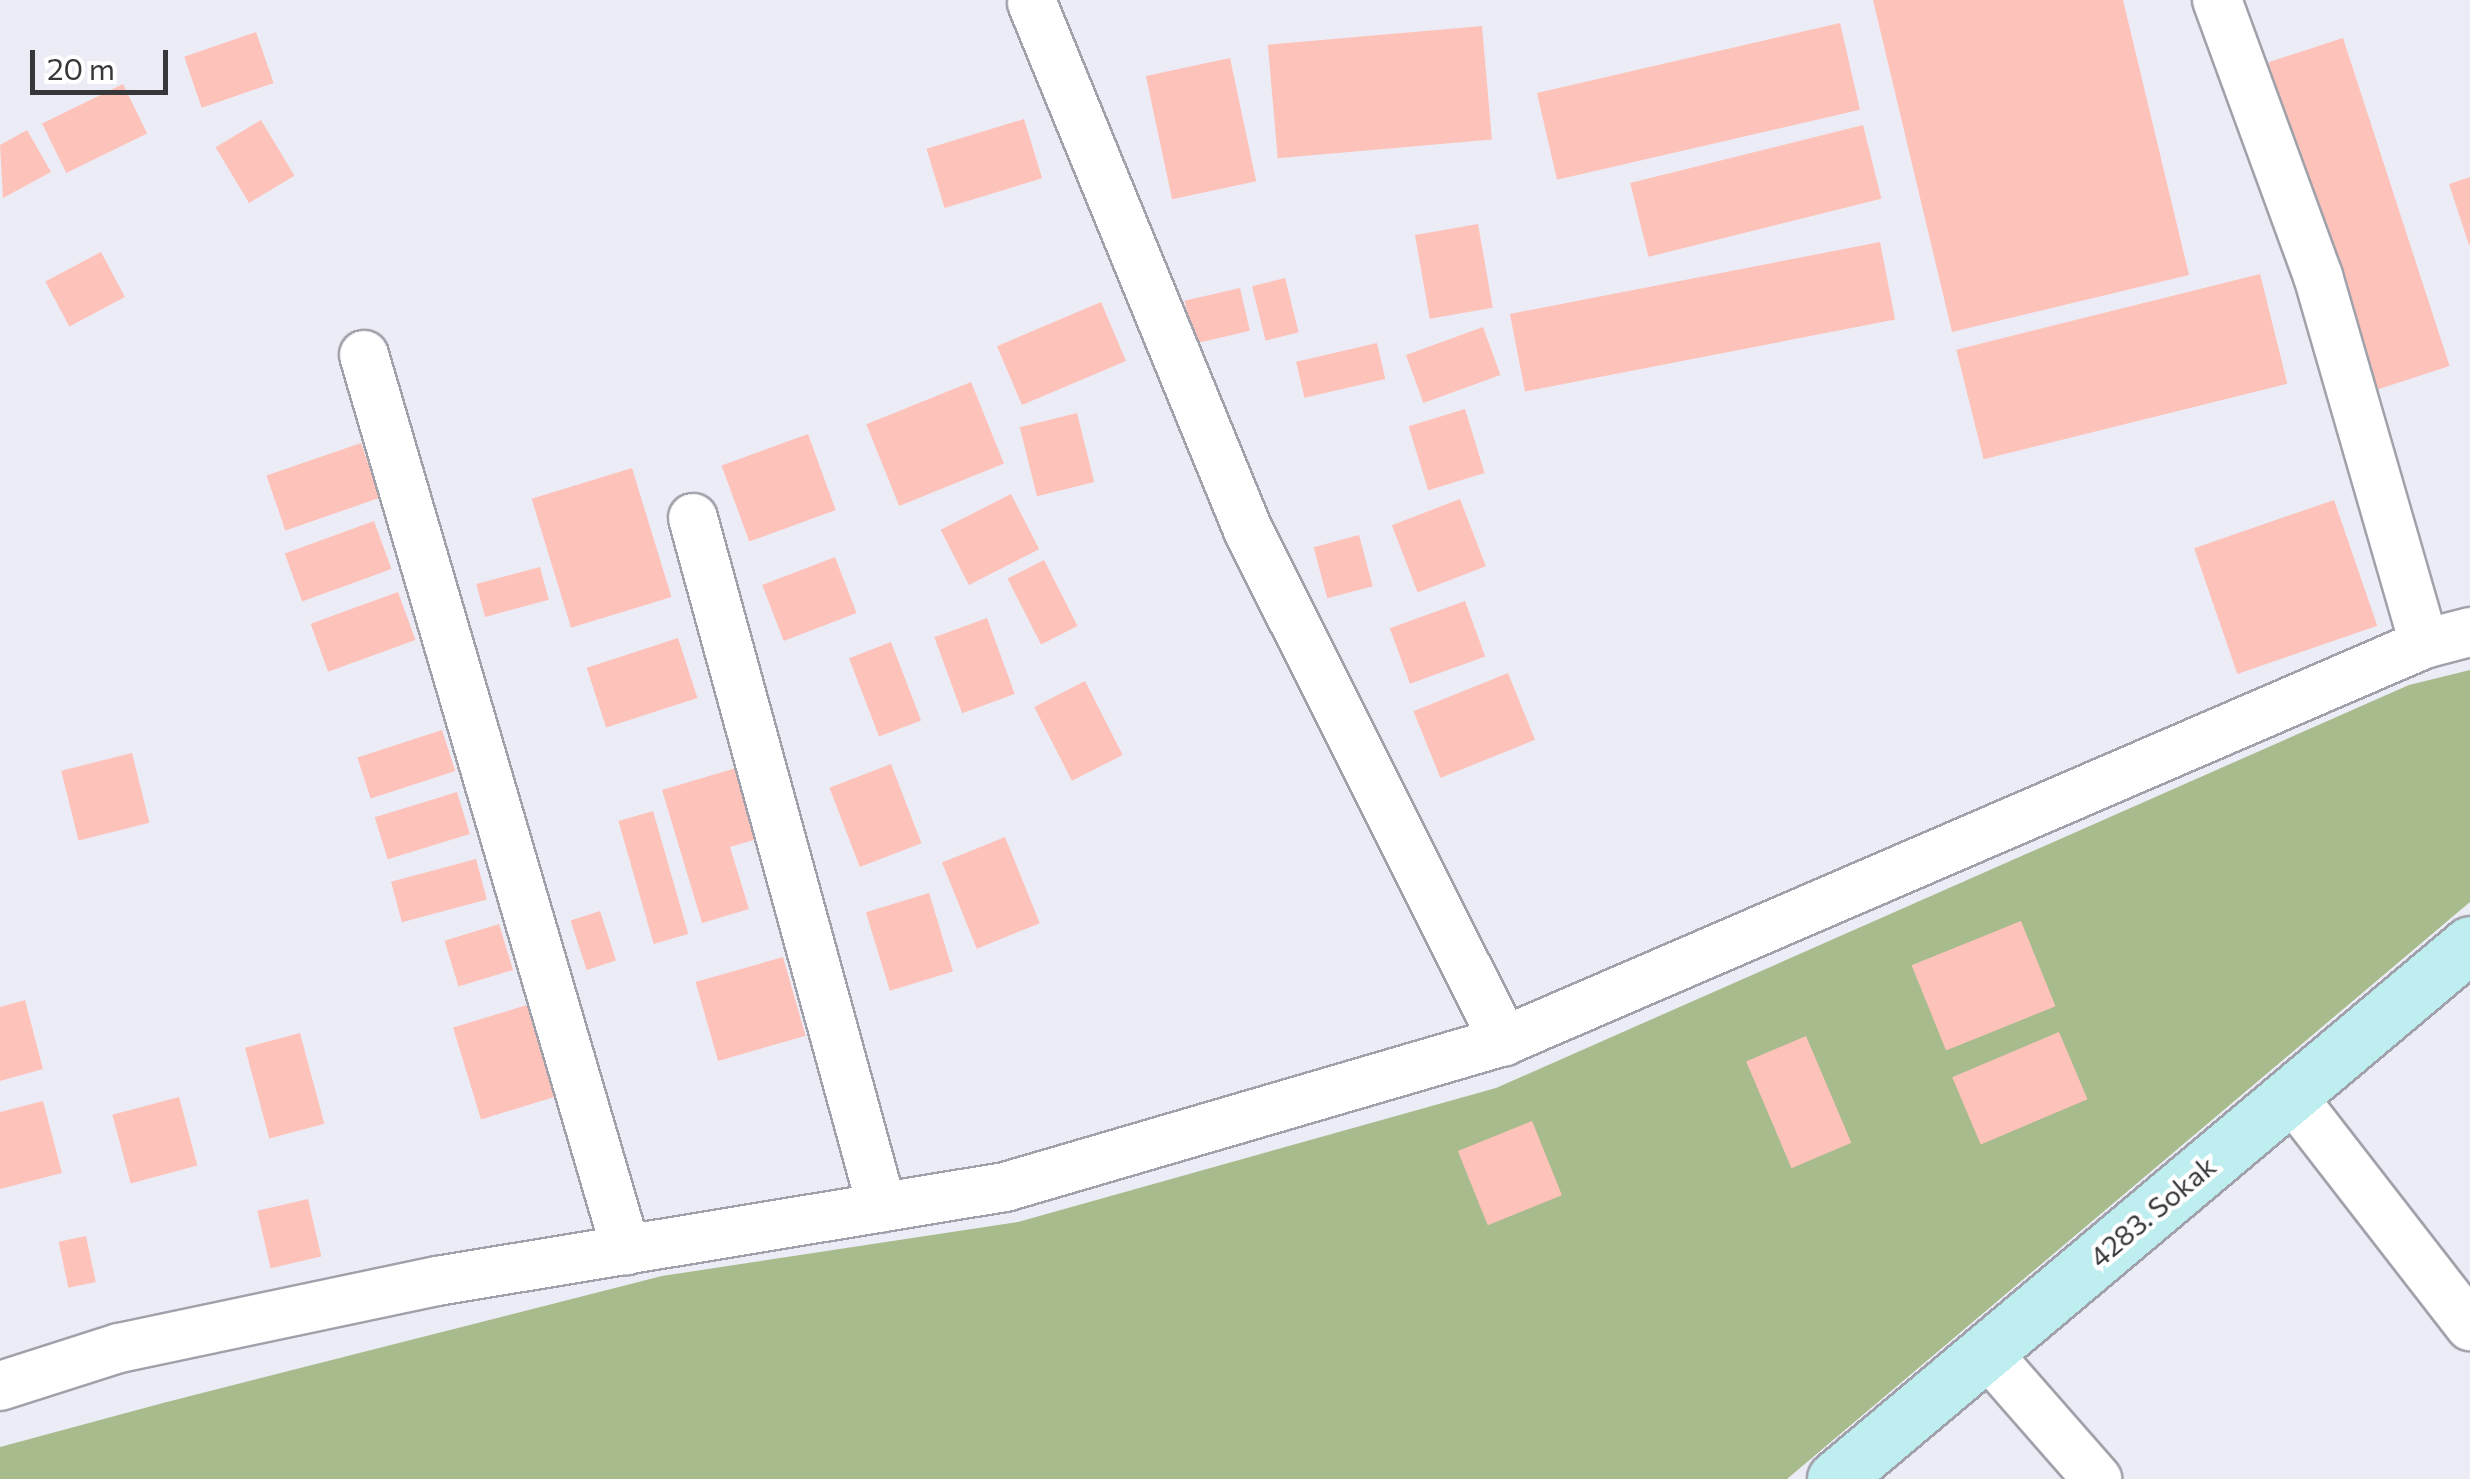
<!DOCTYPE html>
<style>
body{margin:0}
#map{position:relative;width:2470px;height:1479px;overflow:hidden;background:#ececf6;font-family:Commissioner,sans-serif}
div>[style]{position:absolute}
.forest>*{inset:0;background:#a8bb8c}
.building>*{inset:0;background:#fdc3ba;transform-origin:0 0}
.roads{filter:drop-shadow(2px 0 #a1a1ab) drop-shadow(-2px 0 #a1a1ab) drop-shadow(0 2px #a1a1ab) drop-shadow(0 -2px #a1a1ab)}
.street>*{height:48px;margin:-24px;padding:0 24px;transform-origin:24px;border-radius:24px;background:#fff}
.secondary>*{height:55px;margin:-27.5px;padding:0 27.5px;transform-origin:27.5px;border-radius:27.5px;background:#beeef0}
span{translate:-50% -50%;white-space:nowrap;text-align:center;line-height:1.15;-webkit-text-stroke:8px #fff;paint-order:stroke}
.street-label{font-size:28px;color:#37373b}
.scale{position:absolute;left:30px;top:50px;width:138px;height:45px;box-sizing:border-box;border:5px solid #37373b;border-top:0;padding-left:12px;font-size:30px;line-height:35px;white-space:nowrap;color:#37373b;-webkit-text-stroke:8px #fff;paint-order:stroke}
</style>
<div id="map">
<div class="forest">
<div style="clip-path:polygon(2470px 670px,2470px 902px,1787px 1479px,0 1479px,0 1447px,163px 1403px,662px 1276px,1018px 1222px,1496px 1088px,2409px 685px)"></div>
</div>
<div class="building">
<div style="clip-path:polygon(1873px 0,2123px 0,2189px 275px,1952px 332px)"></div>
<div style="left:1840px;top:23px;width:89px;height:311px;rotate:77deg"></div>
<div style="left:1482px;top:26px;width:114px;height:215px;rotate:85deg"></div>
<div style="left:256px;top:32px;width:54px;height:76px;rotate:71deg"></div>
<div style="left:2343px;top:38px;width:345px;height:79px;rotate:72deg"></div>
<div style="left:1230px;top:58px;width:126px;height:86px;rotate:78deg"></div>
<div style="left:123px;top:84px;width:55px;height:90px;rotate:64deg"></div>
<div style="left:1024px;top:119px;width:62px;height:102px;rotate:73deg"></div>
<div style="left:261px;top:120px;width:65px;height:53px;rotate:59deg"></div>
<div style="left:1863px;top:125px;width:76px;height:240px;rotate:76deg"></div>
<div style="clip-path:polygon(27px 130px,51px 172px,3px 198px,0 145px)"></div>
<div style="clip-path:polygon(2470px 177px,2470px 245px,2469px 245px,2449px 184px)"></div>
<div style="left:1478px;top:224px;width:85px;height:64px;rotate:80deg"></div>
<div style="left:1880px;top:242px;width:79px;height:377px;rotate:79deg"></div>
<div style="left:101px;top:252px;width:51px;height:63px;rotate:62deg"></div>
<div style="left:2260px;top:274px;width:113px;height:313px;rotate:76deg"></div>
<div style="left:1285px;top:278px;width:56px;height:34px;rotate:76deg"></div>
<div style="left:1240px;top:288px;width:44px;height:57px;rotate:77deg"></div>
<div style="left:1101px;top:302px;width:64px;height:113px;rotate:67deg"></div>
<div style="left:1483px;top:327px;width:51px;height:82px;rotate:70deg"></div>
<div style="left:1377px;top:343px;width:37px;height:83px;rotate:77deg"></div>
<div style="left:971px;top:382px;width:88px;height:113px;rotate:68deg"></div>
<div style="left:1465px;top:409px;width:67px;height:59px;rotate:73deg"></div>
<div style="left:1077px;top:413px;width:71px;height:59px;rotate:76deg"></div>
<div style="left:808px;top:434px;width:81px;height:92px;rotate:70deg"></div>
<div style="left:361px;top:443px;width:58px;height:100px;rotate:71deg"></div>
<div style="left:632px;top:468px;width:135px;height:105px;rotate:73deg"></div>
<div style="left:1011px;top:494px;width:62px;height:79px;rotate:63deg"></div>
<div style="left:1460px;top:499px;width:72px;height:73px;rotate:69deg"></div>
<div style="left:2334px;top:500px;width:133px;height:148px;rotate:71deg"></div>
<div style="left:374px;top:521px;width:51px;height:95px;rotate:70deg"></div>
<div style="left:1359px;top:535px;width:53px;height:47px;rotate:75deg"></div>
<div style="left:835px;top:557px;width:60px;height:78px;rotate:69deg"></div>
<div style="left:1044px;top:560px;width:74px;height:41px;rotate:63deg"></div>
<div style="left:540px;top:567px;width:34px;height:66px;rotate:75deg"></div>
<div style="left:398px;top:592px;width:51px;height:93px;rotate:70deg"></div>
<div style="left:1465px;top:601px;width:59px;height:80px;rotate:70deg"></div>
<div style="left:987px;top:618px;width:81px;height:56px;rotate:70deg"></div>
<div style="left:678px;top:638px;width:63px;height:96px;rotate:72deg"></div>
<div style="left:891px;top:642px;width:84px;height:45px;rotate:69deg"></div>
<div style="left:1508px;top:673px;width:72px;height:102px;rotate:68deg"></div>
<div style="left:1085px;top:681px;width:83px;height:57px;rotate:63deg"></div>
<div style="left:442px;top:730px;width:43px;height:89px;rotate:72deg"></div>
<div style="left:132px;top:753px;width:72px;height:73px;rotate:76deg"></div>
<div style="left:891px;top:764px;width:85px;height:66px;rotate:69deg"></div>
<div style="clip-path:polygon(746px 765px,767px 836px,730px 847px,749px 909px,702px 923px,662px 790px)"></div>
<div style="left:457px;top:792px;width:44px;height:86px;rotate:73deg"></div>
<div style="left:653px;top:811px;width:128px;height:36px;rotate:74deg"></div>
<div style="left:1005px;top:837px;width:93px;height:68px;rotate:68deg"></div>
<div style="left:476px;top:859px;width:42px;height:88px;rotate:75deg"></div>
<div style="left:929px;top:893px;width:82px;height:66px;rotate:73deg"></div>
<div style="left:600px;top:911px;width:52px;height:31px;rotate:72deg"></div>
<div style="left:2021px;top:921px;width:92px;height:118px;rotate:68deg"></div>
<div style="left:499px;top:924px;width:48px;height:57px;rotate:73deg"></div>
<div style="left:783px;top:957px;width:82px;height:91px;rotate:74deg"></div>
<div style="clip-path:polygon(25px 1000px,43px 1069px,0 1081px,0 1007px)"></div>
<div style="left:540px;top:1001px;width:96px;height:91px;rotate:73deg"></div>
<div style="left:2059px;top:1032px;width:73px;height:116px;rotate:67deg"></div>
<div style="left:300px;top:1033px;width:94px;height:57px;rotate:75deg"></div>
<div style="left:1806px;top:1036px;width:116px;height:65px;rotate:67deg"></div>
<div style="left:179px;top:1097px;width:71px;height:69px;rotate:75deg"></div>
<div style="clip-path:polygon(43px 1101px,62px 1173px,0 1189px,0 1112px)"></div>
<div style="left:1532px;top:1121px;width:80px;height:80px;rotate:68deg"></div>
<div style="left:308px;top:1199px;width:59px;height:52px;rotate:77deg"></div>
<div style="left:86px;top:1236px;width:47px;height:28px;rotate:78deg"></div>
</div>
<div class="roads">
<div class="street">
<div style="left:2217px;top:0;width:294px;rotate:69.9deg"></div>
<div style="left:2318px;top:276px;width:383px;rotate:73.9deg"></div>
<div style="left:1032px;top:3px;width:570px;rotate:67.71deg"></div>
<div style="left:1248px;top:530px;width:572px;rotate:63.39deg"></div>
<div style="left:364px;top:355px;width:933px;rotate:73.68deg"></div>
<div style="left:693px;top:518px;width:715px;rotate:74.68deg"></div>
<div style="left:2290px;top:1094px;width:294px;rotate:52.2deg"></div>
<div style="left:1986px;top:1352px;width:169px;rotate:48.8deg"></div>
<div style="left:0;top:1386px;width:125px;rotate:-17.7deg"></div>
<div style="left:119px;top:1348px;width:325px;rotate:-11.9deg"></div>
<div style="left:437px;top:1281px;width:576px;rotate:-9.4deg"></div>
<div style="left:1005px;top:1187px;width:520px;rotate:-16.31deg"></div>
<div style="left:1504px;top:1041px;width:1002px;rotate:-23.34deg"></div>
<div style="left:2424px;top:644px;width:48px;rotate:-14.6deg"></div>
</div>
<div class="secondary">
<div style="left:1835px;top:1479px;width:830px;rotate:-40.11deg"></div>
</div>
</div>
<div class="street-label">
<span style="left:2152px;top:1211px;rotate:-40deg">4283. Sokak</span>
</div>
<div class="scale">20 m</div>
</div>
